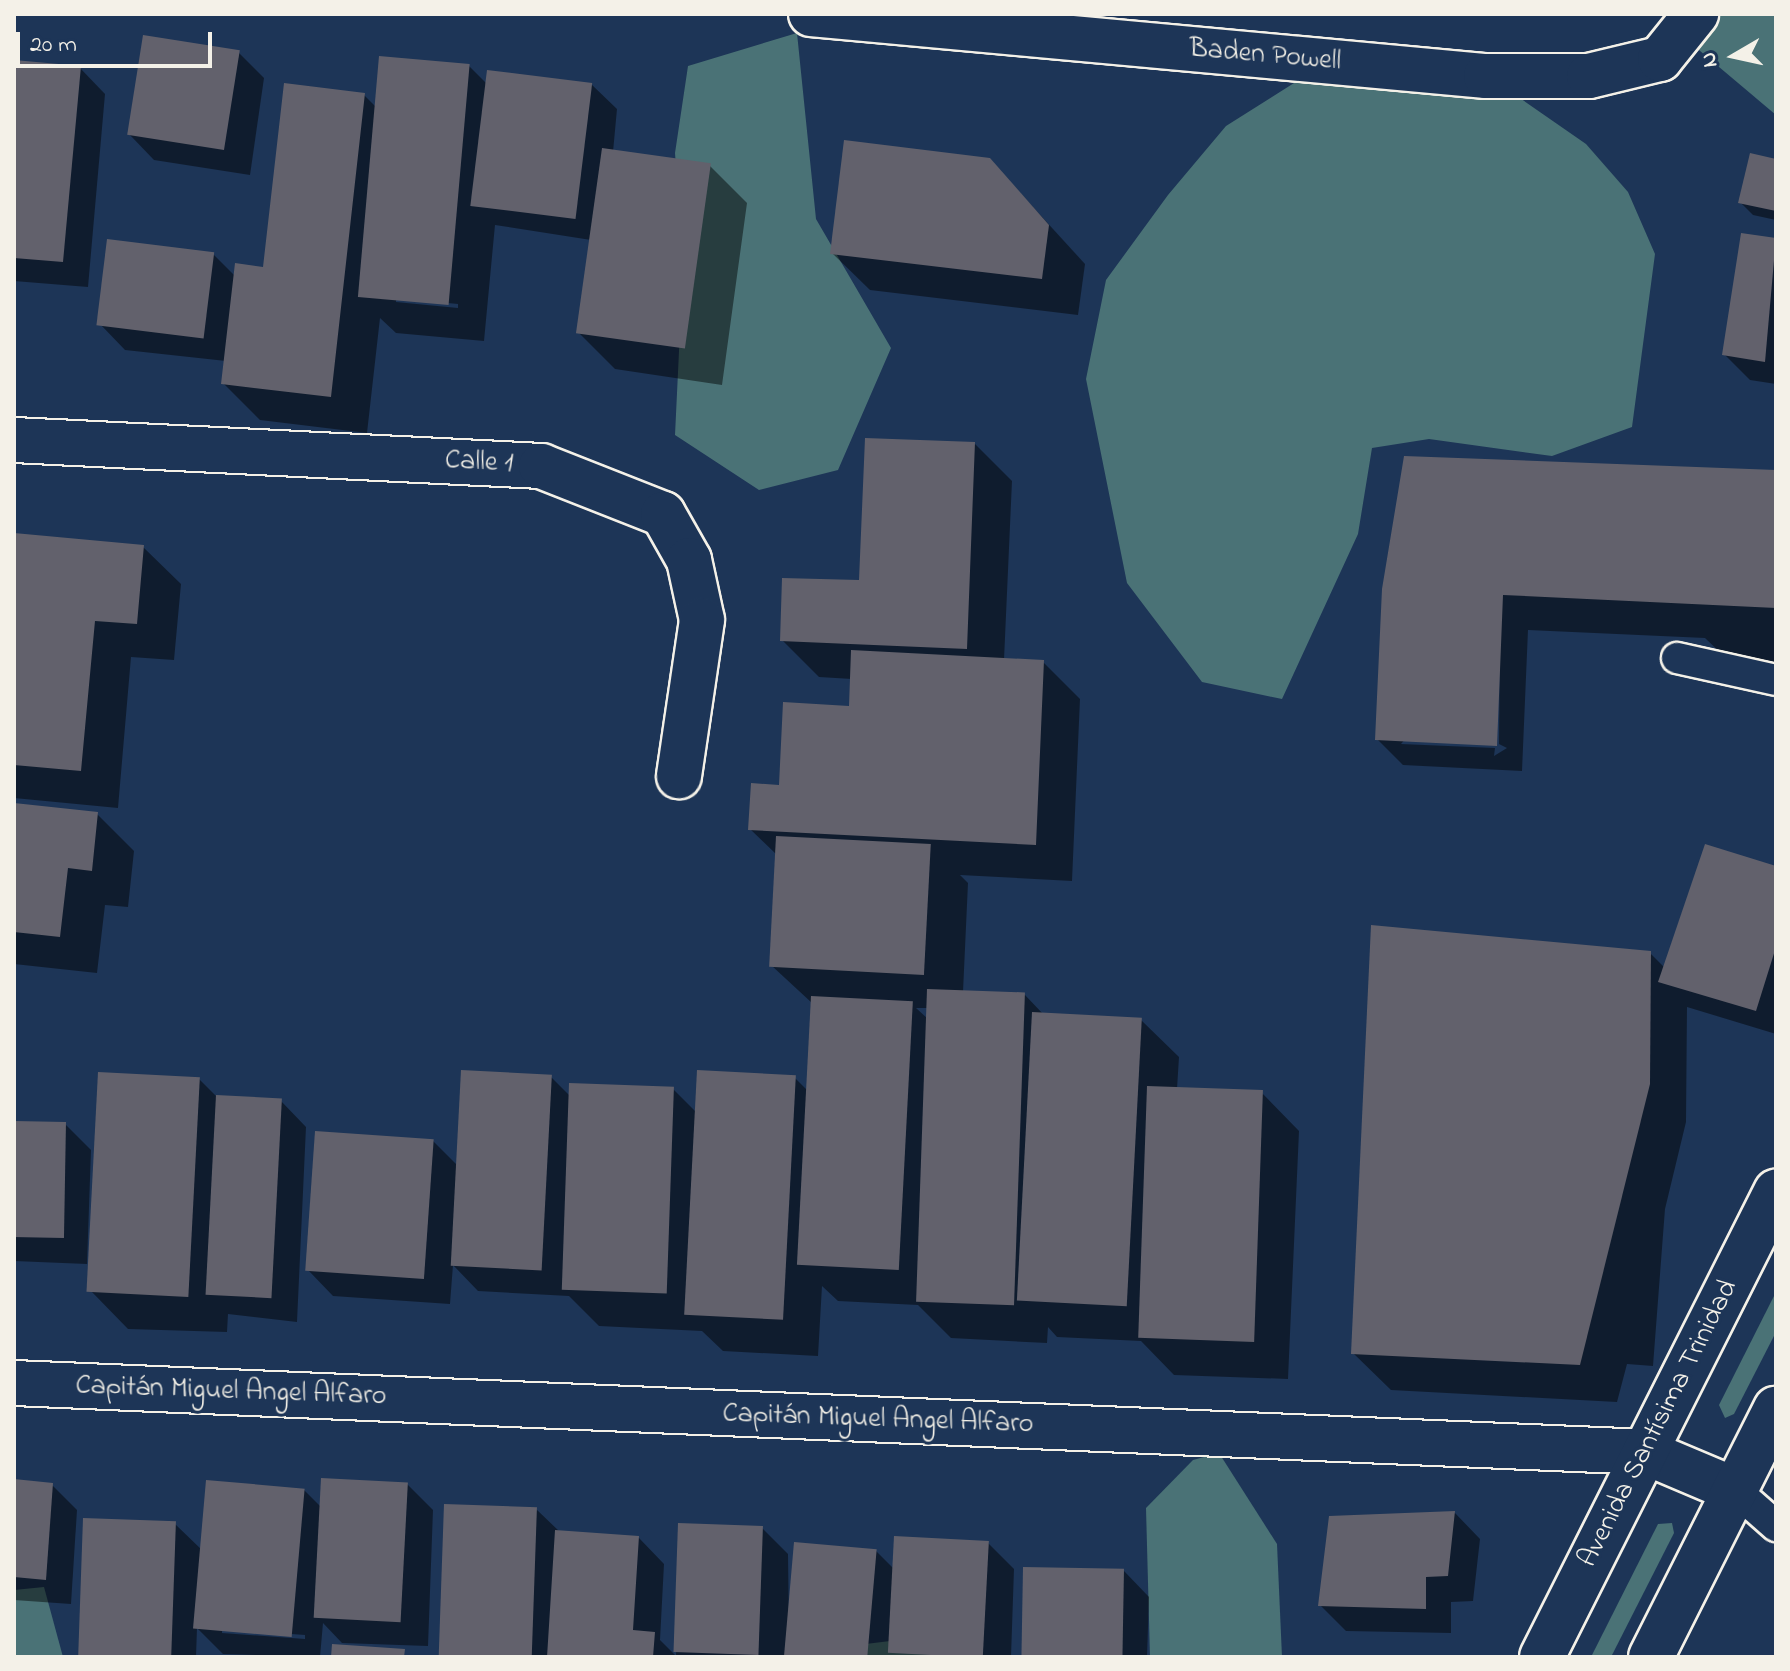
<!DOCTYPE html>
<meta charset="utf-8">
<style>
body{margin:0}
#map{position:relative;width:1790px;height:1671px;overflow:hidden;background:#1d3557;font-family:"Indie Flower",sans-serif}
div>[style]{position:absolute}
.green>*{inset:0;background:#4a7276}
.shadow>*{inset:0;background:#0007}
.building>*{inset:0;background:#62616c;transform-origin:0 0}
.roads{filter:drop-shadow(2px 0 #f4f1e8) drop-shadow(-2px 0 #f4f1e8) drop-shadow(0 2px #f4f1e8) drop-shadow(0 -2px #f4f1e8)}
.service>*{height:30px;margin:-15px;padding:0 15px;transform-origin:15px;border-radius:15px;background:#1d3557}
.minor>*{height:44px;margin:-22px;padding:0 22px;transform-origin:22px;border-radius:22px;background:#1d3557}
.primary>*{height:44px;margin:-22px;padding:0 22px;transform-origin:22px;border-radius:22px;background:#1d3557}
span{translate:-50% -50%;white-space:nowrap;text-align:center;line-height:1.15;-webkit-text-stroke:6px #1d3557;paint-order:stroke}
.street-label{font-size:28px;color:#f4f1e8}
.frame{position:absolute;inset:0;border:16px solid #f4f1e8;pointer-events:none}
.north{position:absolute;left:1694px;top:16px;width:80px;height:80px;-webkit-text-stroke:6px #1d3557;paint-order:stroke;rotate:261deg;font-size:22px;font-weight:700;line-height:32px;text-align:center;color:#f4f1e8}
.north::after{content:'';display:block;margin:auto;width:28px;height:36px;background:#f4f1e8;clip-path:polygon(50% 0,100% 100%,50% 72%,0 100%)}
.scale{position:absolute;left:16px;top:32px;width:196px;height:36px;box-sizing:border-box;border:4px solid #f4f1e8;border-top:0;padding-left:10px;font-size:24px;line-height:28px;white-space:nowrap;color:#f4f1e8;-webkit-text-stroke:6px #1d3557;paint-order:stroke}
</style>
<div id="map">
<div class="green">
<div style="clip-path:polygon(1700px 14px,1776px 14px,1776px 115px,1693px 45px)"></div>
<div style="clip-path:polygon(797px 33px,816px 219px,891px 348px,838px 470px,759px 490px,675px 435px,683px 267px,675px 153px,688px 66px)"></div>
<div style="clip-path:polygon(1313px 71px,1491px 78px,1586px 144px,1628px 192px,1655px 254px,1632px 427px,1552px 456px,1429px 439px,1372px 448px,1358px 534px,1282px 699px,1202px 682px,1127px 583px,1086px 379px,1106px 280px,1168px 195px,1226px 126px)"></div>
<div style="clip-path:polygon(1776px 1292px,1776px 1332px,1734px 1414px,1725px 1418px,1719px 1405px)"></div>
<div style="clip-path:polygon(1219px 1453px,1277px 1544px,1282px 1657px,1150px 1657px,1146px 1508px,1193px 1460px)"></div>
<div style="clip-path:polygon(1672px 1523px,1674px 1533px,1611px 1657px,1591px 1657px,1658px 1524px)"></div>
<div style="clip-path:polygon(44px 1587px,63px 1657px,14px 1657px,14px 1590px)"></div>
<div style="clip-path:polygon(890px 1641px,959px 1657px,815px 1657px,833px 1648px)"></div>
</div>
<div class="shadow">
<div style="clip-path:polygon(239px 53px,264px 78px,250px 175px,154px 160px,129px 134px)"></div>
<div style="clip-path:polygon(14px 62px,80px 68px,105px 94px,88px 287px,14px 281px)"></div>
<div style="clip-path:polygon(evenodd,469px 66px,488px 85px,591px 84px,617px 109px,613px 152px,710px 166px,747px 203px,722px 385px,615px 369px,578px 332px,591px 240px,495px 225px,484px 341px,396px 333px,380px 318px,367px 433px,260px 420px,223px 383px,226px 361px,125px 350px,100px 324px,213px 254px,235px 276px,264px 269px,364px 95px,376px 107px,469px 66px,396px 298px,458px 304px,458px 308px,396px 302px,396px 298px)"></div>
<div style="clip-path:polygon(989px 159px,1085px 264px,1078px 315px,870px 290px,832px 253px)"></div>
<div style="clip-path:polygon(1776px 161px,1776px 220px,1753px 215px,1740px 202px)"></div>
<div style="clip-path:polygon(1743px 235px,1776px 240px,1776px 384px,1750px 380px,1724px 354px)"></div>
<div style="clip-path:polygon(evenodd,975px 444px,1012px 481px,1004px 660px,1043px 662px,1080px 699px,1072px 881px,960px 875px,968px 883px,963px 992px,1025px 995px,1044px 1015px,1141px 1020px,1179px 1057px,1177px 1089px,1262px 1093px,1299px 1131px,1288px 1379px,1174px 1375px,1141px 1341px,1057px 1337px,1048px 1327px,1047px 1343px,951px 1338px,918px 1305px,838px 1301px,822px 1286px,818px 1356px,723px 1351px,702px 1331px,599px 1326px,569px 1296px,478px 1291px,453px 1265px,450px 1304px,333px 1296px,308px 1270px,433px 1141px,458px 1166px,551px 1077px,570px 1096px,673px 1089px,697px 1113px,795px 1078px,808px 1091px,812px 1003px,772px 966px,777px 855px,750px 829px,851px 708px,852px 679px,819px 677px,782px 640px,861px 583px,975px 444px,916px 1008px,928px 1008px,928px 1019px,916px 1008px)"></div>
<div style="clip-path:polygon(evenodd,1776px 472px,1776px 663px,1728px 660px,1705px 638px,1528px 630px,1522px 771px,1403px 765px,1377px 739px,1384px 589px,1776px 472px,1500px 629px,1499px 744px,1507px 748px,1494px 756px,1495px 748px,1401px 744px,1500px 629px)"></div>
<div style="clip-path:polygon(14px 535px,143px 547px,181px 584px,174px 660px,131px 657px,118px 808px,14px 798px)"></div>
<div style="clip-path:polygon(14px 805px,97px 814px,134px 851px,128px 907px,105px 905px,97px 973px,14px 964px)"></div>
<div style="clip-path:polygon(1776px 868px,1776px 1034px,1687px 1007px,1686px 1122px,1665px 1209px,1653px 1366px,1627px 1364px,1617px 1402px,1391px 1390px,1353px 1353px,1650px 953px,1665px 968px)"></div>
<div style="clip-path:polygon(199px 1079px,218px 1098px,281px 1101px,306px 1127px,297px 1322px,228px 1314px,227px 1332px,128px 1329px,91px 1291px)"></div>
<div style="clip-path:polygon(14px 1123px,65px 1124px,91px 1150px,87px 1264px,14px 1261px)"></div>
<div style="clip-path:polygon(14px 1481px,52px 1485px,77px 1510px,71px 1604px,14px 1600px)"></div>
<div style="clip-path:polygon(evenodd,407px 1484px,433px 1510px,428px 1646px,342px 1643px,323px 1623px,320px 1657px,223px 1654px,197px 1628px,196px 1657px,79px 1657px,175px 1524px,203px 1551px,304px 1490px,321px 1507px,407px 1484px,222px 1629px,305px 1635px,305px 1639px,222px 1633px,222px 1629px)"></div>
<div style="clip-path:polygon(536px 1509px,560px 1532px,639px 1538px,664px 1564px,660px 1640px,676px 1656px,680px 1525px,762px 1528px,788px 1554px,789px 1630px,876px 1551px,894px 1569px,988px 1543px,1014px 1569px,1011px 1657px,441px 1657px)"></div>
<div style="clip-path:polygon(1455px 1513px,1480px 1539px,1473px 1601px,1451px 1602px,1451px 1633px,1346px 1631px,1320px 1605px)"></div>
<div style="clip-path:polygon(1124px 1571px,1149px 1597px,1147px 1657px,1022px 1657px)"></div>
</div>
<div class="building">
<div style="left:143px;top:35px;width:98px;height:101px;rotate:9deg"></div>
<div style="left:379px;top:56px;width:91px;height:242px;rotate:5deg"></div>
<div style="clip-path:polygon(14px 60px,81px 66px,63px 262px,14px 258px)"></div>
<div style="left:487px;top:70px;width:106px;height:137px;rotate:7deg"></div>
<div style="clip-path:polygon(284px 83px,365px 93px,331px 397px,221px 384px,235px 263px,263px 267px)"></div>
<div style="clip-path:polygon(844px 140px,990px 158px,1049px 225px,1042px 279px,830px 254px)"></div>
<div style="left:602px;top:148px;width:110px;height:187px;rotate:8deg"></div>
<div style="clip-path:polygon(1750px 153px,1776px 159px,1776px 211px,1738px 203px)"></div>
<div style="clip-path:polygon(1741px 233px,1776px 238px,1765px 362px,1722px 355px)"></div>
<div style="left:107px;top:239px;width:108px;height:87px;rotate:7deg"></div>
<div style="clip-path:polygon(865px 438px,975px 442px,967px 649px,780px 641px,782px 578px,859px 580px)"></div>
<div style="clip-path:polygon(1404px 456px,1776px 470px,1776px 608px,1503px 595px,1497px 746px,1375px 740px,1382px 589px)"></div>
<div style="clip-path:polygon(14px 533px,144px 545px,137px 624px,95px 621px,81px 771px,14px 765px)"></div>
<div style="clip-path:polygon(851px 650px,1044px 660px,1036px 845px,748px 830px,751px 783px,779px 785px,783px 702px,849px 706px)"></div>
<div style="clip-path:polygon(14px 803px,98px 812px,92px 871px,68px 868px,60px 937px,14px 932px)"></div>
<div style="left:776px;top:836px;width:155px;height:131px;rotate:3deg"></div>
<div style="clip-path:polygon(1705px 844px,1776px 866px,1776px 947px,1756px 1011px,1658px 982px)"></div>
<div style="clip-path:polygon(1371px 925px,1651px 951px,1650px 1084px,1580px 1365px,1351px 1354px)"></div>
<div style="left:927px;top:989px;width:98px;height:313px;rotate:2deg"></div>
<div style="left:811px;top:996px;width:102px;height:269px;rotate:3deg"></div>
<div style="left:1032px;top:1012px;width:110px;height:289px;rotate:3deg"></div>
<div style="left:461px;top:1070px;width:91px;height:196px;rotate:3deg"></div>
<div style="left:697px;top:1070px;width:99px;height:245px;rotate:3deg"></div>
<div style="left:98px;top:1072px;width:102px;height:220px;rotate:3deg"></div>
<div style="left:569px;top:1083px;width:105px;height:207px;rotate:2deg"></div>
<div style="left:1147px;top:1086px;width:116px;height:252px;rotate:2deg"></div>
<div style="left:216px;top:1095px;width:66px;height:200px;rotate:3deg"></div>
<div style="left:14px;top:1121px;width:52px;height:116px;rotate:1deg"></div>
<div style="left:315px;top:1131px;width:119px;height:140px;rotate:4deg"></div>
<div style="left:321px;top:1478px;width:87px;height:140px;rotate:3deg"></div>
<div style="clip-path:polygon(14px 1479px,53px 1483px,46px 1580px,14px 1577px)"></div>
<div style="left:206px;top:1480px;width:99px;height:149px;rotate:5deg"></div>
<div style="left:444px;top:1504px;width:93px;height:153px;rotate:2deg"></div>
<div style="clip-path:polygon(1455px 1511px,1448px 1576px,1426px 1577px,1426px 1609px,1318px 1606px,1329px 1516px)"></div>
<div style="left:83px;top:1518px;width:93px;height:139px;rotate:2deg"></div>
<div style="left:678px;top:1523px;width:85px;height:129px;rotate:2deg"></div>
<div style="clip-path:polygon(555px 1530px,639px 1536px,633px 1630px,655px 1632px,653px 1657px,547px 1657px)"></div>
<div style="left:894px;top:1536px;width:95px;height:117px;rotate:3deg"></div>
<div style="left:794px;top:1542px;width:83px;height:115px;rotate:5deg"></div>
<div style="left:1023px;top:1567px;width:101px;height:90px;rotate:1deg"></div>
<div style="clip-path:polygon(332px 1644px,405px 1649px,404px 1657px,331px 1657px)"></div>
</div>
<div class="roads">
<div class="service">
<div style="left:1677px;top:658px;width:101px;rotate:12.5deg"></div>
<div style="left:1735px;top:1490px;width:55px;rotate:41.3deg"></div>
</div>
<div class="minor">
<div style="left:811px;top:14px;width:678px;rotate:5.25deg"></div>
<div style="left:1486px;top:76px;width:103px"></div>
<div style="left:1589px;top:76px;width:73px;rotate:-13.5deg"></div>
<div style="left:1660px;top:59px;width:58px;rotate:-51.3deg"></div>
<div style="left:14px;top:440px;width:528px;rotate:2.82deg"></div>
<div style="left:541px;top:466px;width:131px;rotate:21.5deg"></div>
<div style="left:663px;top:514px;width:53px;rotate:60.5deg"></div>
<div style="left:689px;top:560px;width:61px;rotate:77.8deg"></div>
<div style="left:702px;top:620px;width:158px;rotate:98.4deg"></div>
<div style="left:14px;top:1383px;width:1632px;rotate:2.42deg"></div>
<div style="left:1645px;top:1452px;width:98px;rotate:22.9deg"></div>
</div>
<div class="primary">
<div style="left:1542px;top:1657px;width:521px;rotate:-63.29deg"></div>
<div style="left:1651px;top:1657px;width:278px;rotate:-63.3deg"></div>
</div>
</div>
<div class="street-label">
<span style="left:1265px;top:56px;rotate:5deg">Baden Powell</span>
<span style="left:479px;top:463px;rotate:3deg">Calle 1</span>
<span style="left:231px;top:1392px;rotate:2deg">Capitán Miguel Angel Alfaro</span>
<span style="left:878px;top:1420px;rotate:2deg">Capitán Miguel Angel Alfaro</span>
<span style="left:1659px;top:1424px;rotate:-63deg">Avenida Santísima Trinidad</span>
</div>
<div class="frame"></div>
<div class="north">N</div>
<div class="scale">20 m</div>
</div>
